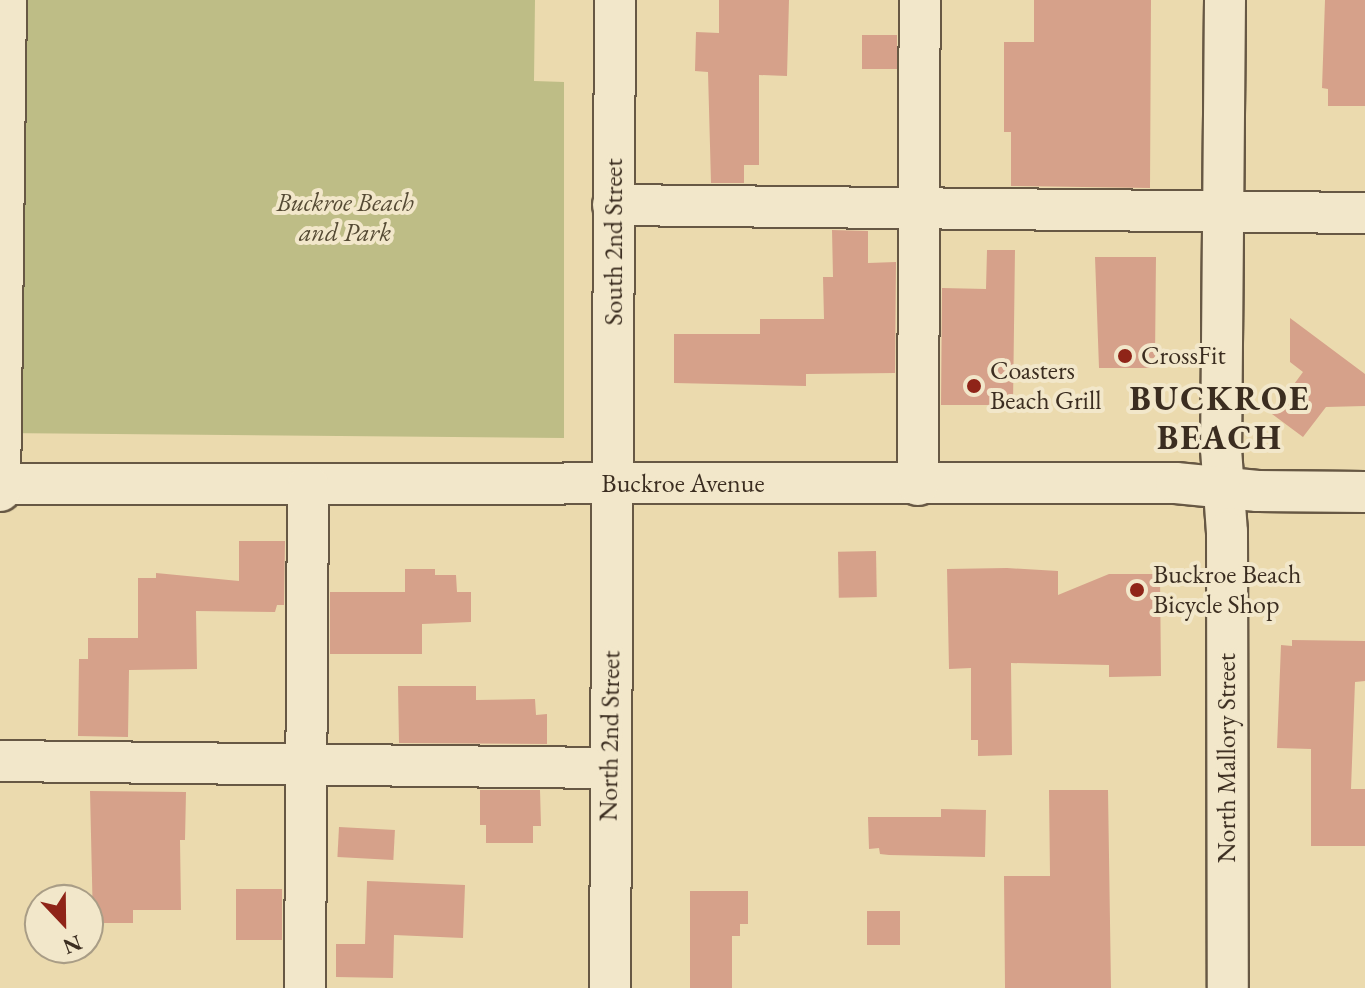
<!DOCTYPE html>
<style>
body{margin:0}
#map{position:relative;width:1365px;height:988px;overflow:hidden;background:#ebdaae;font-family:"EB Garamond",serif}
div>[style]{position:absolute}
.green>*{inset:0;background:#bebd86}
.building>*{inset:0;background:#d6a18a;transform-origin:0 0}
.roads{filter:drop-shadow(2px 0 #675844) drop-shadow(-2px 0 #675844) drop-shadow(0 2px #675844) drop-shadow(0 -2px #675844)}
.minor>*{height:40px;margin:-20px;padding:0 20px;transform-origin:20px;border-radius:20px;background:#f2e7ca}
.dots>*{width:22px;height:22px;translate:-50% -50%;box-sizing:border-box;border:4px solid #f2e7ca;border-radius:50%}
span{translate:-50% -50%;white-space:nowrap;text-align:center;line-height:1.15;-webkit-text-stroke:8px #f2e7ca;paint-order:stroke}
.park-label{font-size:26px;color:#554a34;font-style:italic}
.street-label{font-size:26px;color:#3b2d20}
.poi-label{font-size:26px;color:#3b2d20}
.left{translate:0 -50%;text-align:left}
.district-label{font-size:34px;color:#3b2d20;font-weight:700;letter-spacing:2px}
.north{position:absolute;left:24px;top:884px;width:80px;height:80px;box-sizing:border-box;background:#f2e7ca;border:2px solid #a99d86;border-radius:50%;rotate:158deg;font-size:22px;font-weight:700;line-height:32px;text-align:center;color:#3b2d20}
.north::after{content:'';display:block;margin:auto;width:28px;height:36px;background:#8f2418;clip-path:polygon(50% 0,100% 100%,50% 72%,0 100%)}
</style>
<div id="map">
<div class="green">
<div style="clip-path:polygon(0 0,535px 0,534px 81px,564px 82px,564px 438px,0 433px)"></div>
</div>
<div class="building">
<div style="clip-path:polygon(719px 0,789px 0,787px 76px,759px 75px,759px 165px,744px 165px,744px 183px,711px 183px,708px 72px,695px 71px,696px 32px,719px 33px)"></div>
<div style="clip-path:polygon(1034px 0,1151px 0,1150px 188px,1011px 186px,1011px 132px,1004px 132px,1004px 42px,1034px 42px)"></div>
<div style="clip-path:polygon(1325px 0,1365px 0,1365px 106px,1328px 106px,1328px 89px,1322px 88px)"></div>
<div style="left:862px;top:35px;width:35px;height:34px"></div>
<div style="clip-path:polygon(832px 230px,868px 231px,868px 263px,896px 262px,895px 373px,806px 374px,806px 386px,674px 383px,674px 334px,760px 334px,760px 319px,824px 319px,823px 277px,833px 277px)"></div>
<div style="clip-path:polygon(987px 250px,1015px 250px,1013px 405px,941px 405px,942px 288px,986px 289px)"></div>
<div style="clip-path:polygon(1095px 257px,1156px 257px,1155px 358px,1150px 358px,1151px 368px,1099px 368px)"></div>
<div style="clip-path:polygon(1290px 318px,1365px 374px,1365px 406px,1326px 407px,1303px 437px,1272px 414px,1303px 372px,1290px 362px)"></div>
<div style="clip-path:polygon(239px 541px,285px 541px,284px 605px,277px 605px,275px 612px,196px 611px,197px 669px,129px 670px,128px 737px,78px 736px,79px 659px,88px 659px,88px 638px,138px 638px,138px 578px,156px 578px,156px 573px,239px 581px)"></div>
<div style="left:876px;top:551px;width:46px;height:38px;rotate:89deg"></div>
<div style="clip-path:polygon(1007px 568px,1058px 571px,1058px 595px,1109px 574px,1160px 574px,1161px 676px,1109px 677px,1109px 665px,1011px 663px,1012px 755px,978px 756px,978px 740px,971px 740px,971px 668px,949px 669px,947px 569px)"></div>
<div style="clip-path:polygon(405px 569px,435px 569px,435px 575px,456px 575px,457px 592px,471px 592px,471px 622px,422px 624px,422px 654px,330px 654px,330px 592px,405px 592px)"></div>
<div style="clip-path:polygon(1292px 640px,1365px 641px,1365px 681px,1355px 682px,1351px 789px,1365px 789px,1365px 846px,1311px 846px,1311px 749px,1277px 748px,1281px 645px,1292px 646px)"></div>
<div style="clip-path:polygon(398px 686px,476px 686px,476px 700px,535px 699px,536px 715px,547px 714px,547px 744px,399px 743px)"></div>
<div style="clip-path:polygon(480px 790px,540px 790px,541px 826px,533px 826px,533px 843px,486px 843px,486px 825px,480px 825px)"></div>
<div style="clip-path:polygon(1049px 790px,1108px 790px,1111px 988px,1005px 988px,1004px 876px,1050px 876px)"></div>
<div style="clip-path:polygon(90px 791px,186px 792px,185px 840px,180px 840px,181px 910px,133px 910px,133px 923px,93px 923px)"></div>
<div style="clip-path:polygon(941px 809px,986px 810px,985px 857px,889px 855px,880px 854px,879px 848px,869px 849px,868px 817px,941px 817px)"></div>
<div style="left:339px;top:827px;width:56px;height:30px;rotate:3deg"></div>
<div style="clip-path:polygon(367px 881px,465px 885px,463px 938px,394px 935px,393px 978px,336px 977px,336px 944px,365px 944px)"></div>
<div style="left:282px;top:889px;width:51px;height:46px;rotate:90deg"></div>
<div style="clip-path:polygon(690px 891px,748px 891px,748px 924px,740px 924px,740px 936px,732px 936px,732px 988px,690px 988px)"></div>
<div style="left:867px;top:911px;width:33px;height:34px"></div>
</div>
<div class="roads">
<div class="minor">
<div style="left:1225px;top:0;width:449px;rotate:90.5deg"></div>
<div style="left:1221px;top:449px;width:83px;rotate:85.9deg"></div>
<div style="left:1227px;top:532px;width:456px;rotate:89.9deg"></div>
<div style="left:613px;top:205px;width:752px;rotate:0.61deg"></div>
<div style="left:0;top:484px;width:1176px;rotate:-0.05deg"></div>
<div style="left:1176px;top:483px;width:82px;rotate:5.6deg"></div>
<div style="left:1258px;top:491px;width:107px;rotate:0.5deg"></div>
<div style="left:918px;top:485px;width:485px;rotate:-89.8deg"></div>
<div style="left:0;top:491px;width:491px;rotate:-89.3deg"></div>
<div style="left:0;top:761px;width:609px;rotate:0.66deg"></div>
<div style="left:305px;top:988px;width:503px;rotate:-89.66deg"></div>
<div style="left:610px;top:988px;width:988px;rotate:-89.71deg"></div>
</div>
</div>
<div class="dots">
<div style="left:1125px;top:356px;background:#8f2418"></div>
<div style="left:974px;top:386px;background:#8f2418"></div>
<div style="left:1137px;top:590px;background:#8f2418"></div>
</div>
<div class="park-label">
<span style="left:345px;top:218px">Buckroe Beach<br>and Park</span>
</div>
<div class="street-label">
<span style="left:614px;top:242px;rotate:-90deg">South 2nd Street</span>
<span style="left:683px;top:484px">Buckroe Avenue</span>
<span style="left:610px;top:736px;rotate:-89deg">North 2nd Street</span>
<span style="left:1227px;top:758px;rotate:-90deg">North Mallory Street</span>
</div>
<div class="poi-label">
<span class="left" style="left:1141px;top:356px">CrossFit</span>
<span class="left" style="left:990px;top:386px">Coasters<br>Beach Grill</span>
<span class="left" style="left:1153px;top:590px">Buckroe Beach<br>Bicycle Shop</span>
</div>
<div class="district-label">
<span style="left:1220px;top:418px">BUCKROE<br>BEACH</span>
</div>
<div class="north">N</div>
</div>
